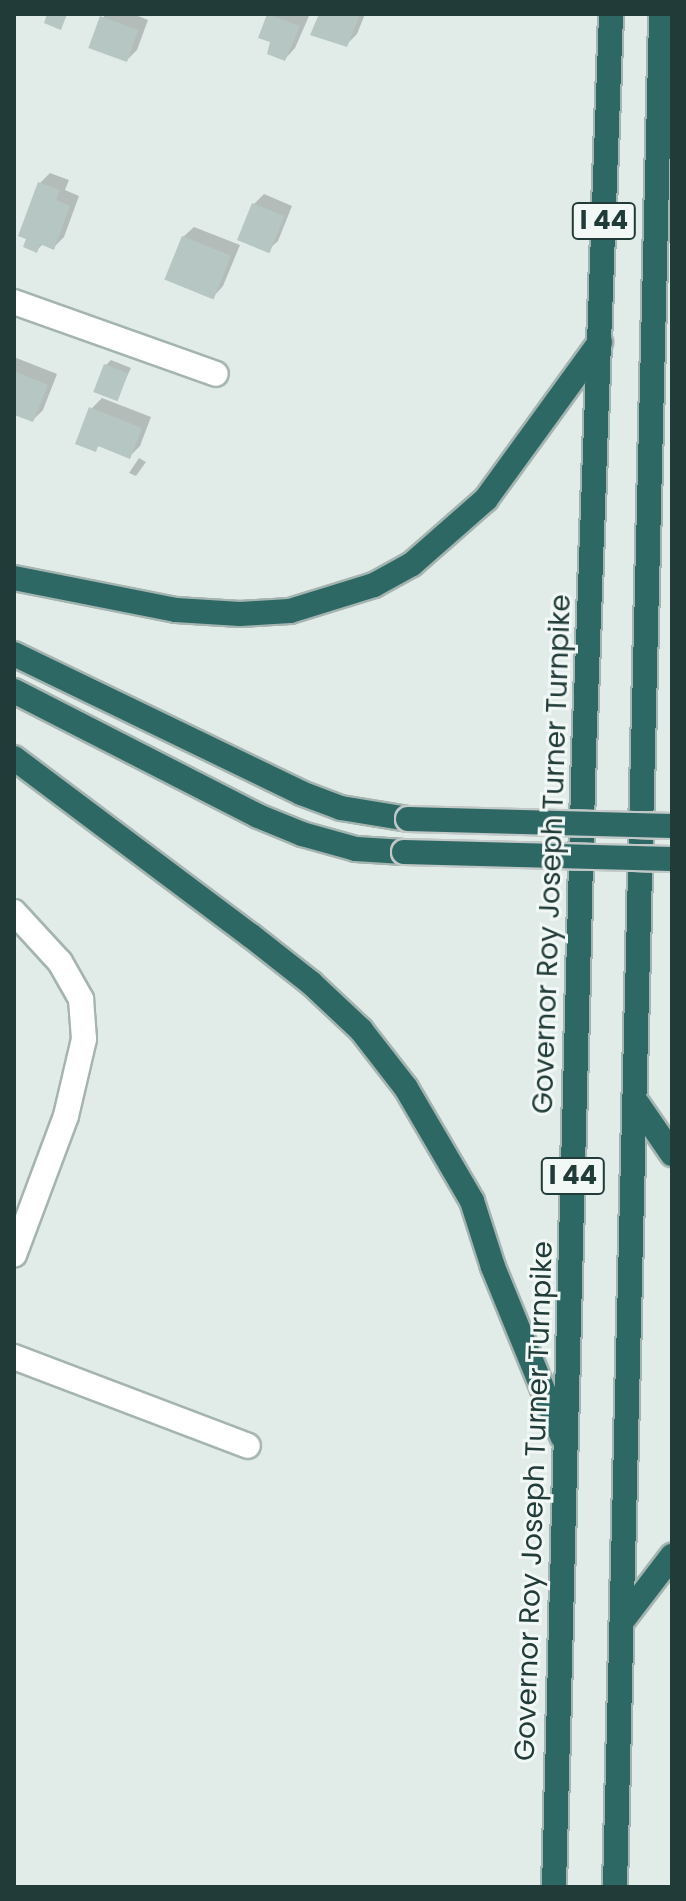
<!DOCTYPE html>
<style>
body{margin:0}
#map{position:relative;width:686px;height:1901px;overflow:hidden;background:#e1ece8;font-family:Poppins,sans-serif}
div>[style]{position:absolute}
.shadow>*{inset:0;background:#0003}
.building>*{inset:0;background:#b6c6c2;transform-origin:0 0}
.roads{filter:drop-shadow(2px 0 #a4b4b0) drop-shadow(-2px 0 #a4b4b0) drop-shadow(0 2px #a4b4b0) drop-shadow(0 -2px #a4b4b0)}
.street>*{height:24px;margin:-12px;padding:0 12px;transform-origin:12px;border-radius:12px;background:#fff}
.highway>*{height:24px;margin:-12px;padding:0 12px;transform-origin:12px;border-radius:12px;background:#2d6864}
.bridges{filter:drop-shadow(2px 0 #c1c8c7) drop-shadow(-2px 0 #c1c8c7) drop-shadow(0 2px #c1c8c7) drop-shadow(0 -2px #c1c8c7)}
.highway-bridge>*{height:24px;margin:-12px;padding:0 12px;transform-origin:12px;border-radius:12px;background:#2d6864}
span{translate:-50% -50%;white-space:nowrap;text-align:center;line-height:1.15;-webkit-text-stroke:6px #f2f8f6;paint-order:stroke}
.shield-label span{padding:2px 6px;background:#f2f8f6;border:2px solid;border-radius:6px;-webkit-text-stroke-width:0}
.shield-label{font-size:26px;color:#213c38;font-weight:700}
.street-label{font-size:28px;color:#213c38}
.frame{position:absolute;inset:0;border:16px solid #213c38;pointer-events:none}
</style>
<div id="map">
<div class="shadow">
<div style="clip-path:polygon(105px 14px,133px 14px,148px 20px,137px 50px,127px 60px,91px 46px)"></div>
<div style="clip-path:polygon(269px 14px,309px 16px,295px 48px,285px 59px,273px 41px,260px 37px)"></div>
<div style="clip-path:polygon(322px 14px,365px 14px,357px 34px,346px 45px)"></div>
<div style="clip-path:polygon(50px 173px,69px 180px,65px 190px,79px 196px,64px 237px,54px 247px,43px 244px,37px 250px,40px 183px)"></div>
<div style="clip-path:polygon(264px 194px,292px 206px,278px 241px,267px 251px,254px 204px)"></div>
<div style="clip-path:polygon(194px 227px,240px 245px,223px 286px,213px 297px,183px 237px)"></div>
<div style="clip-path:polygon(14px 357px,57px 374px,43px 410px,33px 420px,14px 413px)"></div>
<div style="clip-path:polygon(111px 360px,131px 368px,116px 399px,106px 365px)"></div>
<div style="clip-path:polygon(102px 398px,151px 417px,140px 446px,130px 456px,100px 445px,95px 449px,91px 409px)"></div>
<div style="clip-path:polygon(139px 458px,146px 462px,136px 476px,129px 473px)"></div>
</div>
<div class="building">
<div style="clip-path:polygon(47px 14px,67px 14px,61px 30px,44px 23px)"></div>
<div style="clip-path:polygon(267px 14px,300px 26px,285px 61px,267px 54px,270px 42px,258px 38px)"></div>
<div style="clip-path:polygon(319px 14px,360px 14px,347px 47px,310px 35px)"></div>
<div style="left:100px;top:16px;width:41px;height:34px;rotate:20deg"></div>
<div style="clip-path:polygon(38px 182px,60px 190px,56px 200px,70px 206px,54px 250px,40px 244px,37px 253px,23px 247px,26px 239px,18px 236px)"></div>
<div style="left:252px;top:203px;width:35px;height:40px;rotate:22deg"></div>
<div style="left:182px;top:236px;width:53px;height:47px;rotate:22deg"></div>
<div style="left:104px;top:364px;width:26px;height:30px;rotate:21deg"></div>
<div style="clip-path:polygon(14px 371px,48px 385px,33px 422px,14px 415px)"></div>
<div style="clip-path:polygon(89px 407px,142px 428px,130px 459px,98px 446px,96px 452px,75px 444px)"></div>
</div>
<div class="roads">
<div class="street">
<div style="left:14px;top:302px;width:214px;rotate:19.6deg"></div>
<div style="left:14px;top:912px;width:68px;rotate:47.4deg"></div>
<div style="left:60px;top:962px;width:43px;rotate:60.4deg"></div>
<div style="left:81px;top:999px;width:40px;rotate:85.7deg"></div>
<div style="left:84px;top:1039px;width:79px;rotate:103.2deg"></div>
<div style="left:66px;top:1116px;width:148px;rotate:110.5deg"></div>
<div style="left:14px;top:1357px;width:250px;rotate:20.8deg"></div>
</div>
<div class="highway">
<div style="left:14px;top:578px;width:165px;rotate:11.2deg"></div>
<div style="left:176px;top:610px;width:64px;rotate:3.6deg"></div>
<div style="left:240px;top:614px;width:50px;rotate:-3.4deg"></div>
<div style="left:290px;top:611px;width:88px;rotate:-17.2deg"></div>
<div style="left:374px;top:585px;width:43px;rotate:-28.9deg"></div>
<div style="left:412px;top:564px;width:98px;rotate:-41.3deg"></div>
<div style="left:486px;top:499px;width:194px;rotate:-54deg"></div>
<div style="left:14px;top:654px;width:319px;rotate:25.8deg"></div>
<div style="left:301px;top:793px;width:43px;rotate:20.6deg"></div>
<div style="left:341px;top:808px;width:68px;rotate:9.3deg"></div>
<div style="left:14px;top:691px;width:274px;rotate:27.1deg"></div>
<div style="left:258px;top:816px;width:48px;rotate:22.2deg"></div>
<div style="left:302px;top:834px;width:56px;rotate:15.5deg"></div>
<div style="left:356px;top:849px;width:48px;rotate:3.6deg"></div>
<div style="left:14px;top:758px;width:295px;rotate:36.9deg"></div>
<div style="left:250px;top:935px;width:78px;rotate:38.2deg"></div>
<div style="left:311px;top:983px;width:69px;rotate:43.2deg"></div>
<div style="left:361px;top:1030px;width:73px;rotate:52.2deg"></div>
<div style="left:406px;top:1088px;width:131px;rotate:59.7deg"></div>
<div style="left:472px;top:1201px;width:69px;rotate:72.3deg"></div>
<div style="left:493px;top:1267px;width:183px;rotate:67.8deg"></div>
<div style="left:637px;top:1103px;width:62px;rotate:55.5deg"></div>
<div style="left:623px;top:1620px;width:81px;rotate:-52.6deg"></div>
<div style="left:554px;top:1887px;width:1135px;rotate:-88.49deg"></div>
<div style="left:584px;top:752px;width:738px;rotate:-87.9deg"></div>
<div style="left:615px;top:1887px;width:1874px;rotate:-88.59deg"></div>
</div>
</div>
<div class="bridges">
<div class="highway-bridge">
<div style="left:408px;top:819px;width:264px;rotate:1.5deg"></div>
<div style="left:404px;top:852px;width:268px;rotate:1.5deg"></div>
</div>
</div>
<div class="shield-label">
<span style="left:604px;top:221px">I 44</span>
<span style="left:573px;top:1176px">I 44</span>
</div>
<div class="street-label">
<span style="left:552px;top:854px;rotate:-88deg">Governor Roy Joseph Turner Turnpike</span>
<span style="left:534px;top:1501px;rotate:-88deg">Governor Roy Joseph Turner Turnpike</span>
</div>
<div class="frame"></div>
</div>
